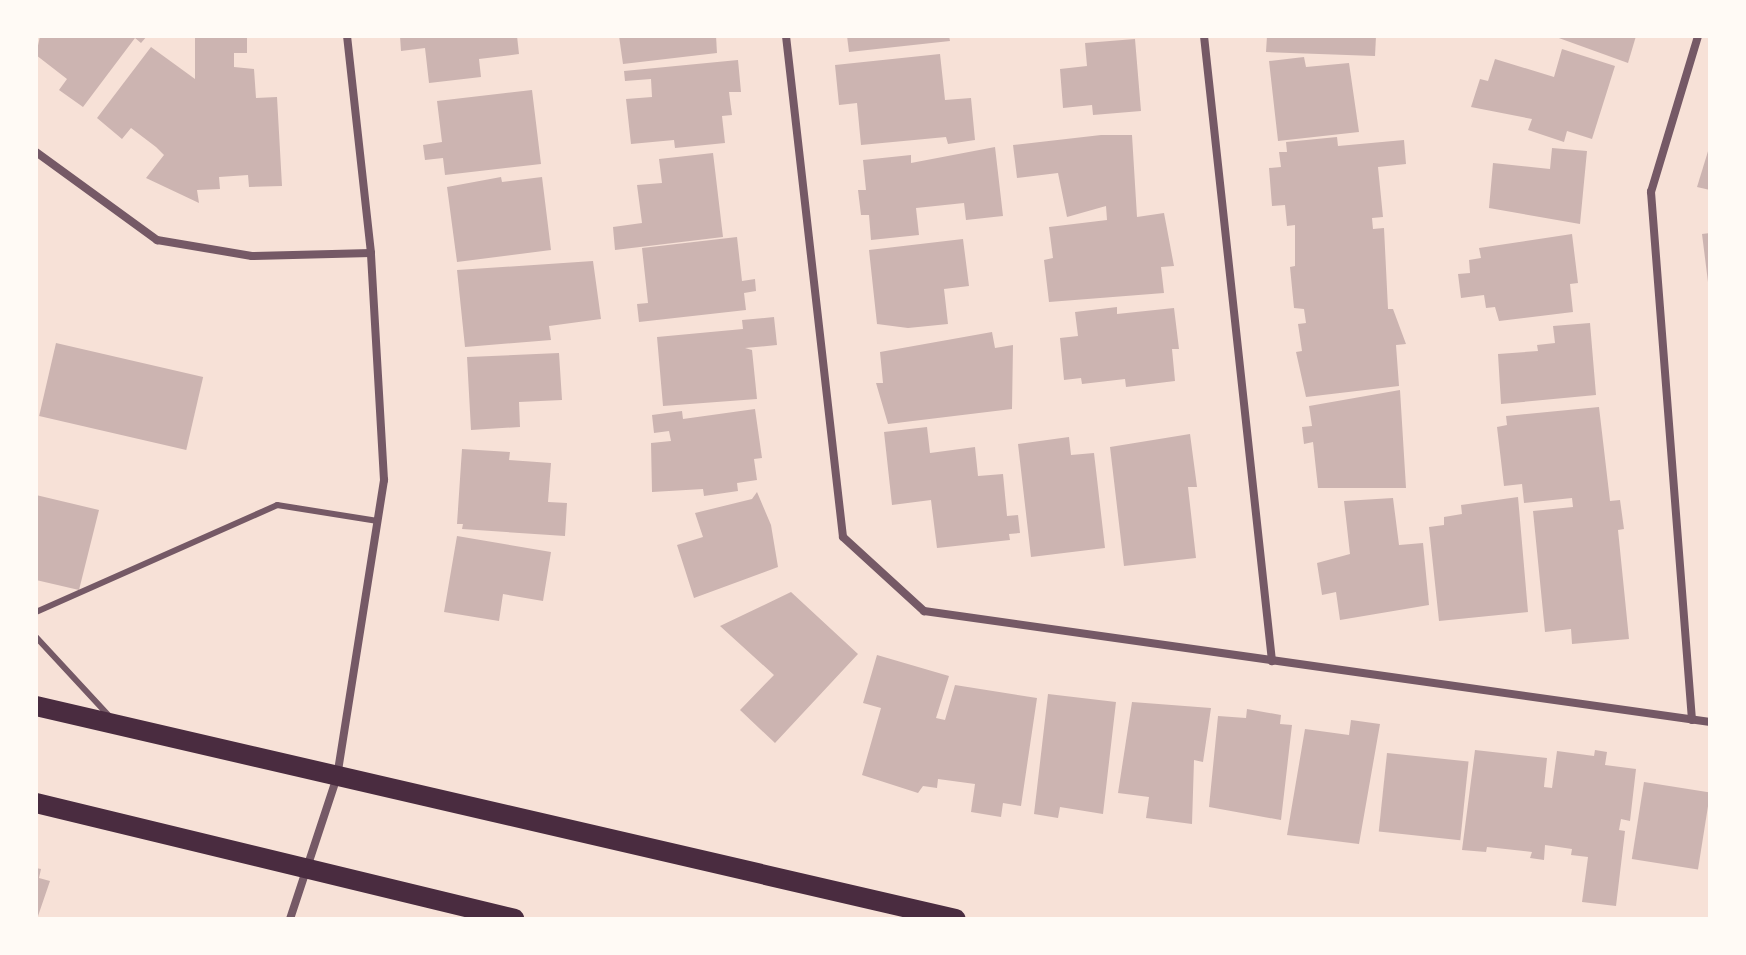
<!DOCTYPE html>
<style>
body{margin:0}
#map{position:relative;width:1746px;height:955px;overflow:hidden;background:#f7e1d7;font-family:"Roboto Condensed",sans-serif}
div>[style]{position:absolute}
.building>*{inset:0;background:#ccb4b1;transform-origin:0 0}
.service>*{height:6px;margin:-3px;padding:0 3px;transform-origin:3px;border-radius:3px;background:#755966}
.minor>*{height:8px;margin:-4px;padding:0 4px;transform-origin:4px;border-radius:4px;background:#755966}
.primary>*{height:20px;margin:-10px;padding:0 10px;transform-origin:10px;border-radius:10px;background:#4a2c40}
span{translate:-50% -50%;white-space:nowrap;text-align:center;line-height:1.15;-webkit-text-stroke:6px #fffaf5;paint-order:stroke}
.frame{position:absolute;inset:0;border:38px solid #fffaf5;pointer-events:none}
</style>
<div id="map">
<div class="building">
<div style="clip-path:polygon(40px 36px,147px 36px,141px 43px,135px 38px,83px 107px,59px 90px,67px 79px,36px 55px)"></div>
<div style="clip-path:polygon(195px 36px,247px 36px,247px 53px,234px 53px,234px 67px,254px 69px,256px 98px,277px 97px,282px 186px,249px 187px,248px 175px,219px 177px,220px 189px,197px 190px,199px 203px,146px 178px,164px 155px,156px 147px,131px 128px,122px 139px,97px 118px,151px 47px,195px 79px)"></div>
<div style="clip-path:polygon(400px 36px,517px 36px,519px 54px,479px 59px,481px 77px,429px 83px,425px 48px,401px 51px)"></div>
<div style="clip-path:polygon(619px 36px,716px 36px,717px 53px,623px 64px)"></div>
<div style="clip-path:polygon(847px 36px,949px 36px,950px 41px,849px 52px)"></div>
<div style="clip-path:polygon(1267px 36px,1376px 36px,1375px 56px,1266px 52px)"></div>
<div style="clip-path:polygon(1636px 36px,1628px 63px,1556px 37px,1556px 36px)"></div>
<div style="clip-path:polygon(1135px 39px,1141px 111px,1093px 115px,1092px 105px,1063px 108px,1060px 69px,1087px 66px,1085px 43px)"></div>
<div style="clip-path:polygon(1562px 49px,1615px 66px,1592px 139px,1567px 131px,1564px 142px,1528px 130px,1532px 119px,1471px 107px,1480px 79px,1488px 81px,1495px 59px,1554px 77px)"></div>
<div style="clip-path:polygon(940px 54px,945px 100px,971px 98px,975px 140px,948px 144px,946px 137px,861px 145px,857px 103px,839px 105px,835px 65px)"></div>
<div style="clip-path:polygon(1304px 57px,1306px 67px,1349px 63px,1359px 132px,1278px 141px,1269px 61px)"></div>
<div style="clip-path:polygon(738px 60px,741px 92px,729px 92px,732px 115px,722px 116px,725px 143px,675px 148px,674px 140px,631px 144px,626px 99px,652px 97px,651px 79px,625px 81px,624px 71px)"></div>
<div style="clip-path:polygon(532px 90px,541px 164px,445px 175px,443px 158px,425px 160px,423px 145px,442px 142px,437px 101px)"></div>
<div style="clip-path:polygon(1101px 135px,1132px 135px,1137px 217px,1164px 213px,1174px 266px,1161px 267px,1164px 293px,1049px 302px,1044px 260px,1053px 258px,1049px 227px,1107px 220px,1106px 206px,1067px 217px,1058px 173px,1017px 178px,1013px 145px)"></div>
<div style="clip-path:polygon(1337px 137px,1338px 146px,1404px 140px,1406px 164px,1378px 167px,1383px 217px,1372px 218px,1373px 229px,1384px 228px,1388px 309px,1393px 309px,1406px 344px,1396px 345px,1399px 386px,1306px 397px,1296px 352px,1302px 351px,1298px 324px,1306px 323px,1304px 309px,1294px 308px,1290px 267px,1295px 266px,1295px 225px,1287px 226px,1285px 205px,1272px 206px,1269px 168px,1281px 167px,1279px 152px,1287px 152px,1286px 142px)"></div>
<div style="clip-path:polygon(995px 147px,1003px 216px,966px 220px,964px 203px,916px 208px,919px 235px,871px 240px,869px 215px,861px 215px,858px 190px,866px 190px,863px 160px,911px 155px,911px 163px)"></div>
<div style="clip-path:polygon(1552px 148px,1587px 151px,1580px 224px,1489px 208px,1493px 163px,1550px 169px)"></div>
<div style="clip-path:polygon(1709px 148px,1710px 148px,1710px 190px,1697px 187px)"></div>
<div style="clip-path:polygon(713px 153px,723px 237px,615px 250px,613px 227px,642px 223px,637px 185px,662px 183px,659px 159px)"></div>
<div style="clip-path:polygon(501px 177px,502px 182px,542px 177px,551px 250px,457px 262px,447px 187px)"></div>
<div style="clip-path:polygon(1710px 233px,1710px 282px,1708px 282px,1702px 234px)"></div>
<div style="clip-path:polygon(1572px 234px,1578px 283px,1570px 284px,1573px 312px,1499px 321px,1495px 307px,1486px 308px,1484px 295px,1461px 298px,1458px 274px,1470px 273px,1469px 260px,1481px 258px,1479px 248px)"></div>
<div style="clip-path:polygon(737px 237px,742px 281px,755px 279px,756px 291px,744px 293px,746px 310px,639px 322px,637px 304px,648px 303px,642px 248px)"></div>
<div style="clip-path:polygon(963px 239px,969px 286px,944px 289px,948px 324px,908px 328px,877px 324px,869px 250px)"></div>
<div style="clip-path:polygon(593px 261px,601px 319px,549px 326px,551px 340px,465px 347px,457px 270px)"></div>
<div style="clip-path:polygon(1117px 307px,1117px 314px,1174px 308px,1179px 349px,1172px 349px,1175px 381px,1126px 387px,1125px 379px,1082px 384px,1081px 378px,1064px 380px,1060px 338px,1078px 336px,1075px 312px)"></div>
<div style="clip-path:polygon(774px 317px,777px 345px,745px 348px,752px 350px,757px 399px,663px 406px,657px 337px,743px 329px,742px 320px)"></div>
<div style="clip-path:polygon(1590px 323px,1596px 395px,1501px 404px,1498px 354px,1538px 351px,1537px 345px,1555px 343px,1553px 326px)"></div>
<div style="clip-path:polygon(992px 332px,995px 348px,1013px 345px,1012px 409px,888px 424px,876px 383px,883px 383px,880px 352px)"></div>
<div style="left:56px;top:343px;width:151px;height:75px;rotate:13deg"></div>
<div style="clip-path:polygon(559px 353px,562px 400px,519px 402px,520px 427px,471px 430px,467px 357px)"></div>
<div style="clip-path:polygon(1400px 390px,1406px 488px,1318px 488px,1313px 442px,1304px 444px,1302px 427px,1312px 426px,1309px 406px)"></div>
<div style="clip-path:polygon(1599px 407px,1610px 501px,1620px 500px,1624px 529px,1618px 530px,1629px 639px,1572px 644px,1571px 629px,1545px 632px,1533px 511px,1573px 507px,1572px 498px,1524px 503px,1522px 484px,1504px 486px,1497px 427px,1507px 425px,1506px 416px)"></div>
<div style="clip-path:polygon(755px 409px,762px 458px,754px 459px,757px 480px,737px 483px,738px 491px,704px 496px,703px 489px,652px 492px,651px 443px,671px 441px,669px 431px,654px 433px,652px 415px,682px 411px,683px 419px)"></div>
<div style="clip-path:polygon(927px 427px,930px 453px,975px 447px,978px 476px,1003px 474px,1007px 516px,1018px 515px,1020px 533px,1009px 534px,1010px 540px,937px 548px,931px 500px,892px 505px,884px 432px)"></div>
<div style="clip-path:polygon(1190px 434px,1197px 487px,1188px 487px,1196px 558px,1124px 566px,1110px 447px)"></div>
<div style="clip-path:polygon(1069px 437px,1071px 455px,1094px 453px,1105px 548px,1031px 557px,1018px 444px)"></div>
<div style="clip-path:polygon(462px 449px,510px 452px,509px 460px,551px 463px,548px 502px,567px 503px,565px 536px,462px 529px,463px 524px,457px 524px)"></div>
<div style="clip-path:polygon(757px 492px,771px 525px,778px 567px,694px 598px,677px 545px,703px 537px,695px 513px,752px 499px)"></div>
<div style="clip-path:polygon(36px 495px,99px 510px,79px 590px,36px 580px)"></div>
<div style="clip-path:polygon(1518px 497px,1528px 612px,1439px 621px,1429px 527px,1444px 525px,1444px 517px,1462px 514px,1461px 505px)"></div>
<div style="clip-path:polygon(1393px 498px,1399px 545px,1423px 543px,1429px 605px,1340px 620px,1336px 592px,1322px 595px,1317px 563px,1350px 554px,1344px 501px)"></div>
<div style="clip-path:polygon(457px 536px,551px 552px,543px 601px,503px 594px,499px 621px,444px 612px)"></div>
<div style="clip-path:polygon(791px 592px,858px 654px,775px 743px,740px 710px,774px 675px,720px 626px)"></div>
<div style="clip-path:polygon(877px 655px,949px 676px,936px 718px,945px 720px,955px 685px,1037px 698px,1021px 806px,1003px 803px,1001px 817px,971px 812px,975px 784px,938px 779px,937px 788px,923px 786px,918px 793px,862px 775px,881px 708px,863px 703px)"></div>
<div style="clip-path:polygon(1048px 694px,1116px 702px,1103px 814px,1060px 807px,1058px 818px,1034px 814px)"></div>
<div style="clip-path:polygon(1132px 702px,1211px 708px,1203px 762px,1194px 760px,1192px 824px,1146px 818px,1149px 797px,1118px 793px)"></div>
<div style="clip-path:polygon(1247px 709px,1281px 715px,1280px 724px,1292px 725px,1281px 820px,1209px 807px,1218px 716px,1246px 718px)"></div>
<div style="clip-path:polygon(1351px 720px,1380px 724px,1359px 844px,1287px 835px,1305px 729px,1349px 735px)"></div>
<div style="clip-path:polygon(1475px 750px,1547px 758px,1544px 787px,1552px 788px,1557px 751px,1594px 756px,1595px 750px,1607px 752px,1605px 765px,1636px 769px,1630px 821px,1621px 819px,1619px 830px,1625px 831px,1616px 906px,1582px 902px,1588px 857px,1571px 855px,1572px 849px,1545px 845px,1544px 860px,1530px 858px,1532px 852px,1487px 847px,1486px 852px,1462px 850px)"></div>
<div style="left:1387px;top:753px;width:82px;height:79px;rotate:6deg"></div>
<div style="left:1644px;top:782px;width:67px;height:78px;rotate:9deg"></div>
<div style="clip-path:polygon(36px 868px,41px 869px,39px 878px,50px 881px,37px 919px)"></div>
</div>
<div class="service">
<div style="left:36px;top:612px;width:264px;rotate:-23.9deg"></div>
<div style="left:277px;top:505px;width:102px;rotate:9deg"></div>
<div style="left:36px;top:637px;width:110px;rotate:47.2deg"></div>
</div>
<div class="minor">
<div style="left:786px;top:36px;width:504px;rotate:83.51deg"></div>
<div style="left:843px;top:537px;width:110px;rotate:42.4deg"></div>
<div style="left:924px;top:611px;width:794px;rotate:8.04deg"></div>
<div style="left:1204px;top:36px;width:629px;rotate:83.79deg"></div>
<div style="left:36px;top:152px;width:150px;rotate:36deg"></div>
<div style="left:157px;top:240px;width:96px;rotate:9.6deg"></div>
<div style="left:252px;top:256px;width:119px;rotate:-1.4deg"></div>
<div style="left:1692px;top:720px;width:530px;rotate:-94.44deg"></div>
<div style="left:1651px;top:192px;width:163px;rotate:-73.2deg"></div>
<div style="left:290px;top:919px;width:150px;rotate:-71.7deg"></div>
<div style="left:337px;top:777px;width:301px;rotate:-81deg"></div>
<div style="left:384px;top:480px;width:227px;rotate:-93.3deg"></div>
<div style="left:371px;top:253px;width:218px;rotate:-96.3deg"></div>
</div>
<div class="primary">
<div style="left:36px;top:706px;width:944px;rotate:13.04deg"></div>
<div style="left:36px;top:803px;width:492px;rotate:13.6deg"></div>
</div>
<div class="frame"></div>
</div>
